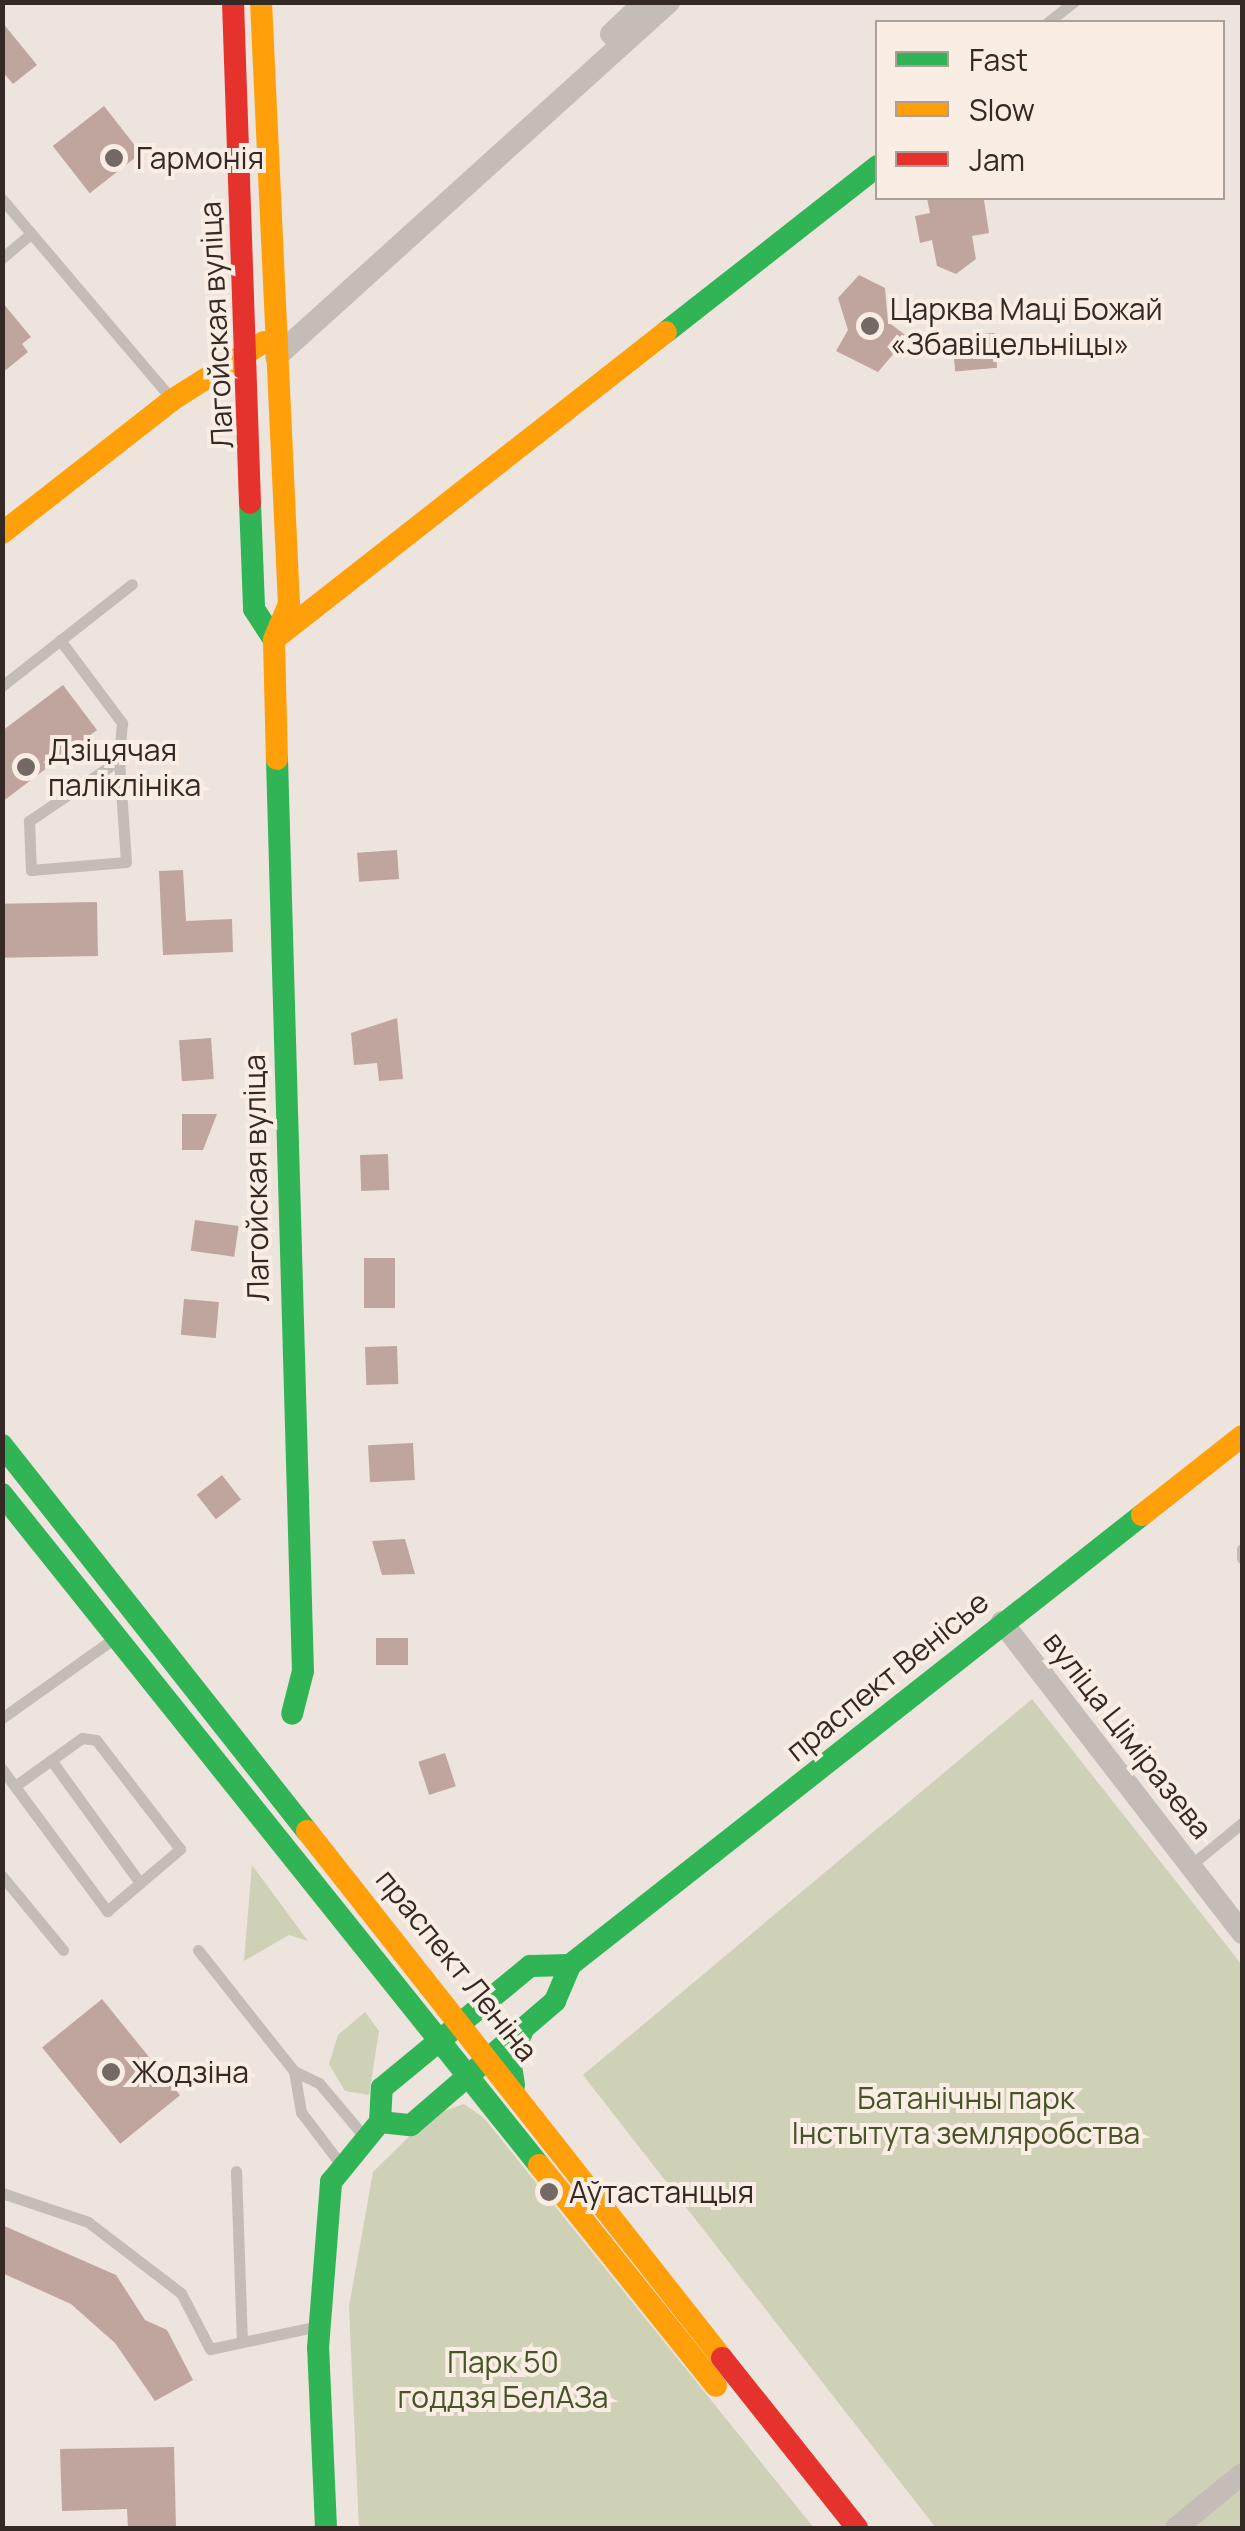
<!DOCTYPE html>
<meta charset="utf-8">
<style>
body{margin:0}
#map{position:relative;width:1245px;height:2531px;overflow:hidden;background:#ece4dd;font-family:Manrope,sans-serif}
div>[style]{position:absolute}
.green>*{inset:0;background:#ced1b6}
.building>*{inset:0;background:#c0a59e;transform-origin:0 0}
.lane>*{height:11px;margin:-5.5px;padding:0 5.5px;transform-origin:5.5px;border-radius:5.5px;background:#c4bcb6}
.street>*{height:22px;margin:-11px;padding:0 11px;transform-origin:11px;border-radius:11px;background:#c4bcb6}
.fast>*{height:22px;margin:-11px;padding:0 11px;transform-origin:11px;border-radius:11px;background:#30b455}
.slow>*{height:22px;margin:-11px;padding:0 11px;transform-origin:11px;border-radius:11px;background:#ff9f0a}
.jam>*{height:22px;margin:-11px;padding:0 11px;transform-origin:11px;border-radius:11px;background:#e5322d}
.dots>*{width:28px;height:28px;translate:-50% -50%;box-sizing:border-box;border:5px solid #faede3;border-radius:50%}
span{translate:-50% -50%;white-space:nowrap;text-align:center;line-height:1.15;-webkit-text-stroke:8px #faede3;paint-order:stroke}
.poi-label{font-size:30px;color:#342925}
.left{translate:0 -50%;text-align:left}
.street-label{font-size:30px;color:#342925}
.park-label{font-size:30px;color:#475428}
.frame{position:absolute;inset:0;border:5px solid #342925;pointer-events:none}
.legend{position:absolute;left:875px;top:20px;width:350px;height:180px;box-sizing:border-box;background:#faede3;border:2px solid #ab9f97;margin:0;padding:12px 18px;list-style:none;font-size:30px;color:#342925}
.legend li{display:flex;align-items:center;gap:20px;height:50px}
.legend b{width:50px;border:2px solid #ab9f97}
</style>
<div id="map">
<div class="green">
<div style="clip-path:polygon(1032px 1699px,1242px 1965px,1242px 2528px,936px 2528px,583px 2075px)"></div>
<div style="clip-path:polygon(252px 1865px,308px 1941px,289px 1935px,244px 1961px)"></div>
<div style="clip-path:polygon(365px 2012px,379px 2031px,369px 2095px,345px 2091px,329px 2064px,338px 2035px)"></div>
<div style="clip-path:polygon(464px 2104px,484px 2118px,814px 2528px,359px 2528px,349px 2307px,373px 2172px,430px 2116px)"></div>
</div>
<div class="building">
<div style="clip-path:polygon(2px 22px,37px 65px,13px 84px,2px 71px)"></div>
<div style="left:104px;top:106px;width:60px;height:65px;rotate:52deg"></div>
<div style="clip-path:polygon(927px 198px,984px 200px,989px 233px,972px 236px,976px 259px,956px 274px,937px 266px,932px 240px,920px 243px,915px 216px,930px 213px)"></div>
<div style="clip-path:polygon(859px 275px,885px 288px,888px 322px,908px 337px,878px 372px,836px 351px,848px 330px,838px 298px)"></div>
<div style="clip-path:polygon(2px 302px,31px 337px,22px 344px,28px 352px,2px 373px)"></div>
<div style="left:994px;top:333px;width:35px;height:42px;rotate:85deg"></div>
<div style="clip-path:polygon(63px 685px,97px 730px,2px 802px,2px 731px)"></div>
<div style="left:397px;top:850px;width:29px;height:40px;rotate:86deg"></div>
<div style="clip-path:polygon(183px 870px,186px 921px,232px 919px,233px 952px,163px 955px,159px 871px)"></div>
<div style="left:97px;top:902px;width:54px;height:95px;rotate:89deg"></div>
<div style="clip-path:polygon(397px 1018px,403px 1079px,379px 1081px,377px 1063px,354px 1065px,351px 1033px)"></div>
<div style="left:211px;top:1038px;width:41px;height:32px;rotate:86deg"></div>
<div style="clip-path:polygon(182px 1114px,217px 1114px,203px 1150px,182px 1150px)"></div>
<div style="left:388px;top:1154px;width:36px;height:28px;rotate:88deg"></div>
<div style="left:195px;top:1220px;width:44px;height:31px;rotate:8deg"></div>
<div style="left:364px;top:1258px;width:31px;height:50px"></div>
<div style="left:184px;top:1299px;width:35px;height:36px;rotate:5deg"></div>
<div style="left:397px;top:1346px;width:38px;height:32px;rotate:88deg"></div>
<div style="left:413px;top:1443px;width:37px;height:45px;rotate:87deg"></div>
<div style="left:222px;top:1475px;width:31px;height:32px;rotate:52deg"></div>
<div style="clip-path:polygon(405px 1539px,415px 1574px,382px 1575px,372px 1541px)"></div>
<div style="left:408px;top:1638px;width:27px;height:32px;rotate:90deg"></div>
<div style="left:445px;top:1753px;width:35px;height:28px;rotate:72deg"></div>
<div style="left:102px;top:1999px;width:124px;height:77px;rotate:51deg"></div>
<div style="clip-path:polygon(2px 2225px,116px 2275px,145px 2320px,167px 2330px,193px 2380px,155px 2401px,115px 2343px,71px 2304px,2px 2273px)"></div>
<div style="clip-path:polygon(174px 2447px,176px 2528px,128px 2528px,127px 2509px,62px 2511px,60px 2449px)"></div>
</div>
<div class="lane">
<div style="left:1048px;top:22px;width:33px;rotate:-38deg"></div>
<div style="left:2px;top:199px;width:261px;rotate:49.7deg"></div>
<div style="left:2px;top:258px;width:38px;rotate:-40deg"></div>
<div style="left:60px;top:640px;width:104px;rotate:53.2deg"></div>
<div style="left:122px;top:723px;width:37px;rotate:95deg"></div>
<div style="left:119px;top:760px;width:109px;rotate:145.9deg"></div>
<div style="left:29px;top:821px;width:49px;rotate:87.7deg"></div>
<div style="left:31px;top:870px;width:95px;rotate:-4.8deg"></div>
<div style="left:126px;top:862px;width:102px;rotate:-93.9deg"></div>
<div style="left:2px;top:686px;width:165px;rotate:-38.1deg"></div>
<div style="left:1242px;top:1549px;width:9px;rotate:90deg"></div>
<div style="left:2px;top:1718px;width:136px;rotate:-35.4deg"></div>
<div style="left:51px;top:1760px;width:152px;rotate:54.1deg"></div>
<div style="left:2px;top:1769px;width:177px;rotate:53.5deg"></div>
<div style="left:107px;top:1911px;width:96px;rotate:-40.3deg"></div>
<div style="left:180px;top:1849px;width:138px;rotate:-127.6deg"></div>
<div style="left:96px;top:1740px;width:14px;rotate:-172deg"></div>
<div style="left:82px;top:1738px;width:82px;rotate:144.4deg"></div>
<div style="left:1191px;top:1865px;width:66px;rotate:-39.5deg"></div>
<div style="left:2px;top:1876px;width:96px;rotate:50.5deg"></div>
<div style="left:198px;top:1950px;width:154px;rotate:51.6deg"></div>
<div style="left:294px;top:2071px;width:28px;rotate:26deg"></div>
<div style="left:319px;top:2083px;width:68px;rotate:49.8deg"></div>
<div style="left:294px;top:2071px;width:42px;rotate:80.3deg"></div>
<div style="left:301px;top:2112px;width:63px;rotate:52.8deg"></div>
<div style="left:236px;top:2171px;width:171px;rotate:88deg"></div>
<div style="left:2px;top:2193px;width:91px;rotate:18.6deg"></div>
<div style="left:88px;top:2222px;width:117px;rotate:37.4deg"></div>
<div style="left:181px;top:2293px;width:63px;rotate:62.6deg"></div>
<div style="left:210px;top:2349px;width:110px;rotate:-12deg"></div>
</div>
<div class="street">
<div style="left:611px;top:34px;width:47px;rotate:-43.3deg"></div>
<div style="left:276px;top:357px;width:530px;rotate:-42.09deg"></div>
<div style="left:1002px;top:1622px;width:393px;rotate:52.3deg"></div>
<div style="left:1176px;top:2528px;width:85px;rotate:-39.3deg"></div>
</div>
<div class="fast">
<div style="left:666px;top:332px;width:269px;rotate:-38.1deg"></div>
<div style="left:250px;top:503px;width:106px;rotate:87.8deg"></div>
<div style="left:254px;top:609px;width:37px;rotate:57deg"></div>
<div style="left:277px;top:759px;width:912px;rotate:88.37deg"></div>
<div style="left:303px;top:1671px;width:44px;rotate:104.3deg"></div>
<div style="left:2px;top:1445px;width:492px;rotate:51.7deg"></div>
<div style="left:2px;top:1494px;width:859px;rotate:51.33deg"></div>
<div style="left:514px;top:2085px;width:26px;rotate:-99deg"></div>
<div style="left:510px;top:2059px;width:32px;rotate:-66deg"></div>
<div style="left:380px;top:2122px;width:31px;rotate:6deg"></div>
<div style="left:411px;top:2125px;width:190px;rotate:-40.7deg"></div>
<div style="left:555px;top:2001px;width:39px;rotate:-67deg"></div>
<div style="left:570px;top:1965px;width:728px;rotate:-38.19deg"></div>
<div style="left:326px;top:2528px;width:180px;rotate:-92.5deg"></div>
<div style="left:318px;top:2348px;width:167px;rotate:-85.5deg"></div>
<div style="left:331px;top:2182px;width:77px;rotate:-50.8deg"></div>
<div style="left:380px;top:2122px;width:34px;rotate:-87deg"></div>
<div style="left:382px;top:2088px;width:192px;rotate:-39.5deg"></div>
<div style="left:530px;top:1966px;width:40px;rotate:-1.4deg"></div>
</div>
<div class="slow">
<div style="left:261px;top:2px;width:603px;rotate:87.34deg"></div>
<div style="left:289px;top:604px;width:39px;rotate:113deg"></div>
<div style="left:274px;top:640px;width:119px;rotate:88.6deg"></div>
<div style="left:2px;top:533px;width:216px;rotate:-38deg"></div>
<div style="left:172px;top:400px;width:109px;rotate:-32.2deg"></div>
<div style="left:277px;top:637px;width:494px;rotate:-38.1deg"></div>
<div style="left:1142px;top:1515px;width:127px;rotate:-38.3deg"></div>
<div style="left:307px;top:1831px;width:671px;rotate:51.78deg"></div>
<div style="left:539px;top:2165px;width:283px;rotate:51.3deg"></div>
</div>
<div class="jam">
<div style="left:233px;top:2px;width:501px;rotate:88.06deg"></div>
<div style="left:722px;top:2358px;width:217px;rotate:51.5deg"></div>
</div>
<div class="dots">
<div style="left:114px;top:158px;background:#746a65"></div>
<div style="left:870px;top:326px;background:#746a65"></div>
<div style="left:26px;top:767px;background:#746a65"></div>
<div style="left:111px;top:2072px;background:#746a65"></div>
<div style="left:549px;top:2192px;background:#746a65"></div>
</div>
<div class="poi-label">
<span class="left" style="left:136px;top:158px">Гармонія</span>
<span class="left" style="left:890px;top:326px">Царква Маці Божай<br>«Збавіцельніцы»</span>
<span class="left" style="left:48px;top:767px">Дзіцячая<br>паліклініка</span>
<span class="left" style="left:131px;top:2072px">Жодзіна</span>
<span class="left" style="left:569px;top:2192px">Аўтастанцыя</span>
</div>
<div class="street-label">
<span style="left:216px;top:325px;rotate:-93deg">Лагойская вуліца</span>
<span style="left:256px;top:1178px;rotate:-91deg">Лагойская вуліца</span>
<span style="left:887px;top:1676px;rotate:-39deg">праспект Венісье</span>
<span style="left:1128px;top:1735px;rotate:52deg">вуліца Ціміразева</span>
<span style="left:457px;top:1965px;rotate:51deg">праспект Леніна</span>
</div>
<div class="park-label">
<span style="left:966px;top:2115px">Батанічны парк<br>Інстытута земляробства</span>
<span style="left:503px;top:2379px">Парк 50<br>годдзя БелАЗа</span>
</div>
<div class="frame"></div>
<ul class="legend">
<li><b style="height:12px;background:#30b455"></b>Fast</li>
<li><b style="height:12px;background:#ff9f0a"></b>Slow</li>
<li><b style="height:12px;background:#e5322d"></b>Jam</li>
</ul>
</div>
